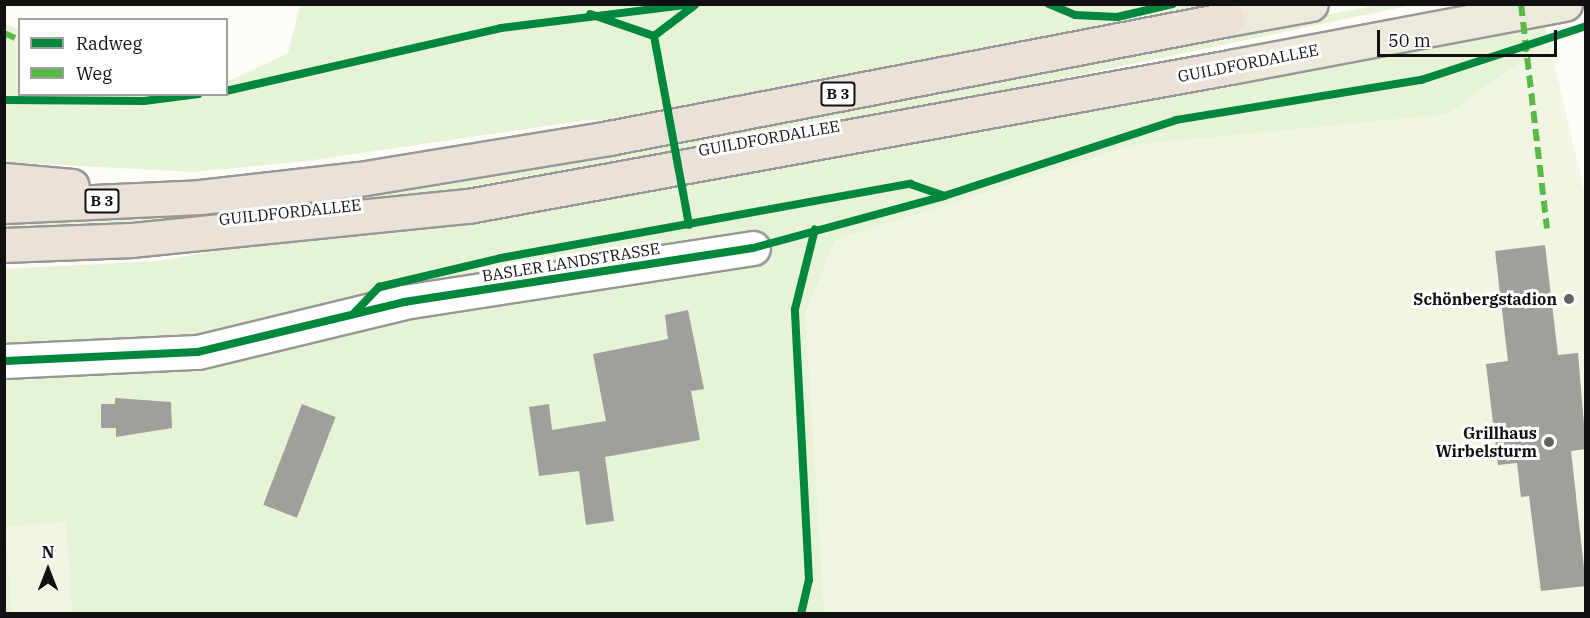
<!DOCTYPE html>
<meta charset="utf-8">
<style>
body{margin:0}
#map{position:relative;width:1590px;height:618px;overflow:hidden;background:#fdfcf7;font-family:"IBM Plex Serif",serif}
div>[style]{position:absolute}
.green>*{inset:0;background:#e7f3d7}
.pitch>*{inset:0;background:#f0f6e1;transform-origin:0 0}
.building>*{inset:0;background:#a19f9c;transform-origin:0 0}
.roads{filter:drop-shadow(2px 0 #979795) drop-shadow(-2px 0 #979795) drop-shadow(0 2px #979795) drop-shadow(0 -2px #979795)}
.minor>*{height:33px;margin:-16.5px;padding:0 16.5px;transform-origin:16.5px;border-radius:16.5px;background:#fffffe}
.major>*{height:33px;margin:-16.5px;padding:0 16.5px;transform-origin:16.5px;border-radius:16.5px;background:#ede9dc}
.highway>*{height:33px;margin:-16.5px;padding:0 16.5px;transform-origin:16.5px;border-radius:16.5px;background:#eae1d8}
.quiet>*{height:6px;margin-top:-3px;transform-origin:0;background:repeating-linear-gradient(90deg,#58b947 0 12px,transparent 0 18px)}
.cycleway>*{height:8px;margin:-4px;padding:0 4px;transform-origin:4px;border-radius:4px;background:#00873e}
.dots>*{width:16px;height:16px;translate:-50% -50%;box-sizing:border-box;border:3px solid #fff;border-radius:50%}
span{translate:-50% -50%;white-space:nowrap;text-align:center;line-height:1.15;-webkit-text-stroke:6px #fff;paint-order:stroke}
.shield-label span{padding:2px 4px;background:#fff;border:2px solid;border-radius:4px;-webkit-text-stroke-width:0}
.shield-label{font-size:15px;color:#111;font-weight:700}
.street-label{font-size:16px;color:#111}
.poi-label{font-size:16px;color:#111;font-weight:700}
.right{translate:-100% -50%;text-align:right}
.frame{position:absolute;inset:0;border:6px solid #111;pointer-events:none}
.legend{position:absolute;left:18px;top:18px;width:210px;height:78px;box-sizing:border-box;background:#fff;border:2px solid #a0a0a0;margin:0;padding:8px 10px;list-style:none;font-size:18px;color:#111}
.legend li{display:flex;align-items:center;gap:12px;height:30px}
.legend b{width:30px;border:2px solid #a0a0a0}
.north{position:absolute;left:18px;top:540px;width:60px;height:60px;-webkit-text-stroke:4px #fff;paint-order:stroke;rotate:0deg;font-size:16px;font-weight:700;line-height:24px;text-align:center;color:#111}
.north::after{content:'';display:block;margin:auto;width:21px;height:27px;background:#111;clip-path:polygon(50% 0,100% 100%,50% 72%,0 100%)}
.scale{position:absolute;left:1377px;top:30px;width:180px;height:27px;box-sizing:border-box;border:3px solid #111;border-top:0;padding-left:8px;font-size:18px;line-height:21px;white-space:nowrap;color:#111;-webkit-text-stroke:4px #fff;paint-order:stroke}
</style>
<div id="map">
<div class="green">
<div style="clip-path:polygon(300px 5px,1248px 5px,643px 119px,586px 120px,307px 161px,193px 172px,5px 162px,4px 23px,19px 30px,20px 94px,226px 94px,227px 82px,288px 53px)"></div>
<div style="clip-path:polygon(1378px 5px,1412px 5px,965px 99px,445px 191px,269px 213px,5px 231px,4px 221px,1250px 30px)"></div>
<div style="clip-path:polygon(1543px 18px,1585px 196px,1585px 613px,5px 613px,4px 269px,159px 261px)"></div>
</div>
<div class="pitch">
<div style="clip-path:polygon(1549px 41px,1585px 196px,1585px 613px,824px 613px,805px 313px,835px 240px,1132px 145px,1447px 114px)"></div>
<div style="left:66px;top:522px;width:91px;height:61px;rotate:86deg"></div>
</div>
<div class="building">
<div style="clip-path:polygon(1545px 245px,1558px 355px,1578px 353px,1586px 449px,1571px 451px,1586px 586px,1541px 591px,1529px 496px,1521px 497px,1517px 463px,1498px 465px,1486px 364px,1508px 361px,1495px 251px)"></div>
<div style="clip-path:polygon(688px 310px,704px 389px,691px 391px,700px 440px,605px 457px,614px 521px,586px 525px,579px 471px,539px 476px,529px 407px,549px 404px,552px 430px,606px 421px,593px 354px,668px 339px,665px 315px)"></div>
<div style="clip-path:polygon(115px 398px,171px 402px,172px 428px,116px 437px,116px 428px,101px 428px,101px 404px,115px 404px)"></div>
<div style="left:302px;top:404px;width:36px;height:108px;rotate:21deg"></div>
</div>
<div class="roads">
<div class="minor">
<div style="left:4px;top:361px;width:194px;rotate:-2.7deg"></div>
<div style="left:198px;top:352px;width:212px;rotate:-13.6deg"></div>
<div style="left:404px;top:302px;width:353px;rotate:-8.8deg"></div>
</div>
<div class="major">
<div style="left:1228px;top:19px;width:84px;rotate:-10.2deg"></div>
<div style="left:1230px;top:67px;width:341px;rotate:-10.7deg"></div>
</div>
<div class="highway">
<div style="left:4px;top:180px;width:68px;rotate:5deg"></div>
<div style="left:4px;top:206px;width:196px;rotate:-2.6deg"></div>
<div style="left:200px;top:197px;width:160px;rotate:-6.5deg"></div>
<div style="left:359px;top:179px;width:253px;rotate:-9.3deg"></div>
<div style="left:609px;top:138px;width:630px;rotate:-10.88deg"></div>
<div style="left:4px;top:245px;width:128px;rotate:-2.2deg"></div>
<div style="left:132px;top:240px;width:338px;rotate:-5.8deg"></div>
<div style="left:468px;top:206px;width:775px;rotate:-10.34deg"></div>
</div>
</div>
<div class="quiet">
<div style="left:1521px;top:4px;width:226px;rotate:83.4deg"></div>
<div style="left:4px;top:33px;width:17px;rotate:24deg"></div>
</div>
<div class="cycleway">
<div style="left:1049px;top:4px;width:28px;rotate:23deg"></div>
<div style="left:1075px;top:15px;width:42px;rotate:2.7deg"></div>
<div style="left:1117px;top:17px;width:57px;rotate:-13.1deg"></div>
<div style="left:590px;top:14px;width:68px;rotate:19deg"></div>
<div style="left:654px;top:36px;width:51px;rotate:-37.1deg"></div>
<div style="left:654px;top:36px;width:192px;rotate:79.5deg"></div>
<div style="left:226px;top:91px;width:282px;rotate:-12.9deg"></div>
<div style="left:501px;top:28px;width:195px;rotate:-7.1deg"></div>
<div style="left:4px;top:100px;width:140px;rotate:0.4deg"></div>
<div style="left:144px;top:101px;width:55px;rotate:-7.3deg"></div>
<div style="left:355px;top:312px;width:35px;rotate:-46deg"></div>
<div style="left:379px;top:287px;width:125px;rotate:-13.4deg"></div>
<div style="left:501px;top:258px;width:416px;rotate:-10.3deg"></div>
<div style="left:910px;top:184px;width:36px;rotate:19deg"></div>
<div style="left:4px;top:361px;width:194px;rotate:-2.7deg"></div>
<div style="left:198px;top:352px;width:212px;rotate:-13.6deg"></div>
<div style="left:404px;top:302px;width:353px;rotate:-8.8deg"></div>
<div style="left:753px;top:248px;width:198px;rotate:-15.2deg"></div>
<div style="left:944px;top:196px;width:244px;rotate:-18.1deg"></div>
<div style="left:1176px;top:120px;width:248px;rotate:-9.3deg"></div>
<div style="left:1421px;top:80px;width:174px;rotate:-18.1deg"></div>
<div style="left:801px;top:614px;width:35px;rotate:-77deg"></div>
<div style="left:809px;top:580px;width:271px;rotate:-93deg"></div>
<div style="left:795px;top:309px;width:82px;rotate:-76deg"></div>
</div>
<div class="dots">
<div style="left:1569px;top:299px;background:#646362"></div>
<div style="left:1549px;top:442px;background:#646362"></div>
</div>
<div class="shield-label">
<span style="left:838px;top:94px">B 3</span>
<span style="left:102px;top:201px">B 3</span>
</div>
<div class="street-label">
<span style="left:1248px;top:63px;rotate:-11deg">GUILDFORDALLEE</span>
<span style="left:769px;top:138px;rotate:-10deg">GUILDFORDALLEE</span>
<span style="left:290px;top:212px;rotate:-6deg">GUILDFORDALLEE</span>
<span style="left:571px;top:262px;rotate:-9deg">BASLER LANDSTRASSE</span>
</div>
<div class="poi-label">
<span class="right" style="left:1557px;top:299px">Schönbergstadion</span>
<span class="right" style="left:1537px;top:442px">Grillhaus<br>Wirbelsturm</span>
</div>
<div class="frame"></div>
<ul class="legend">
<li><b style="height:8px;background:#00873e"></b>Radweg</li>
<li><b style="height:8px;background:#58b947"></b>Weg</li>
</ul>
<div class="north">N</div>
<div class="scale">50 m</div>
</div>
